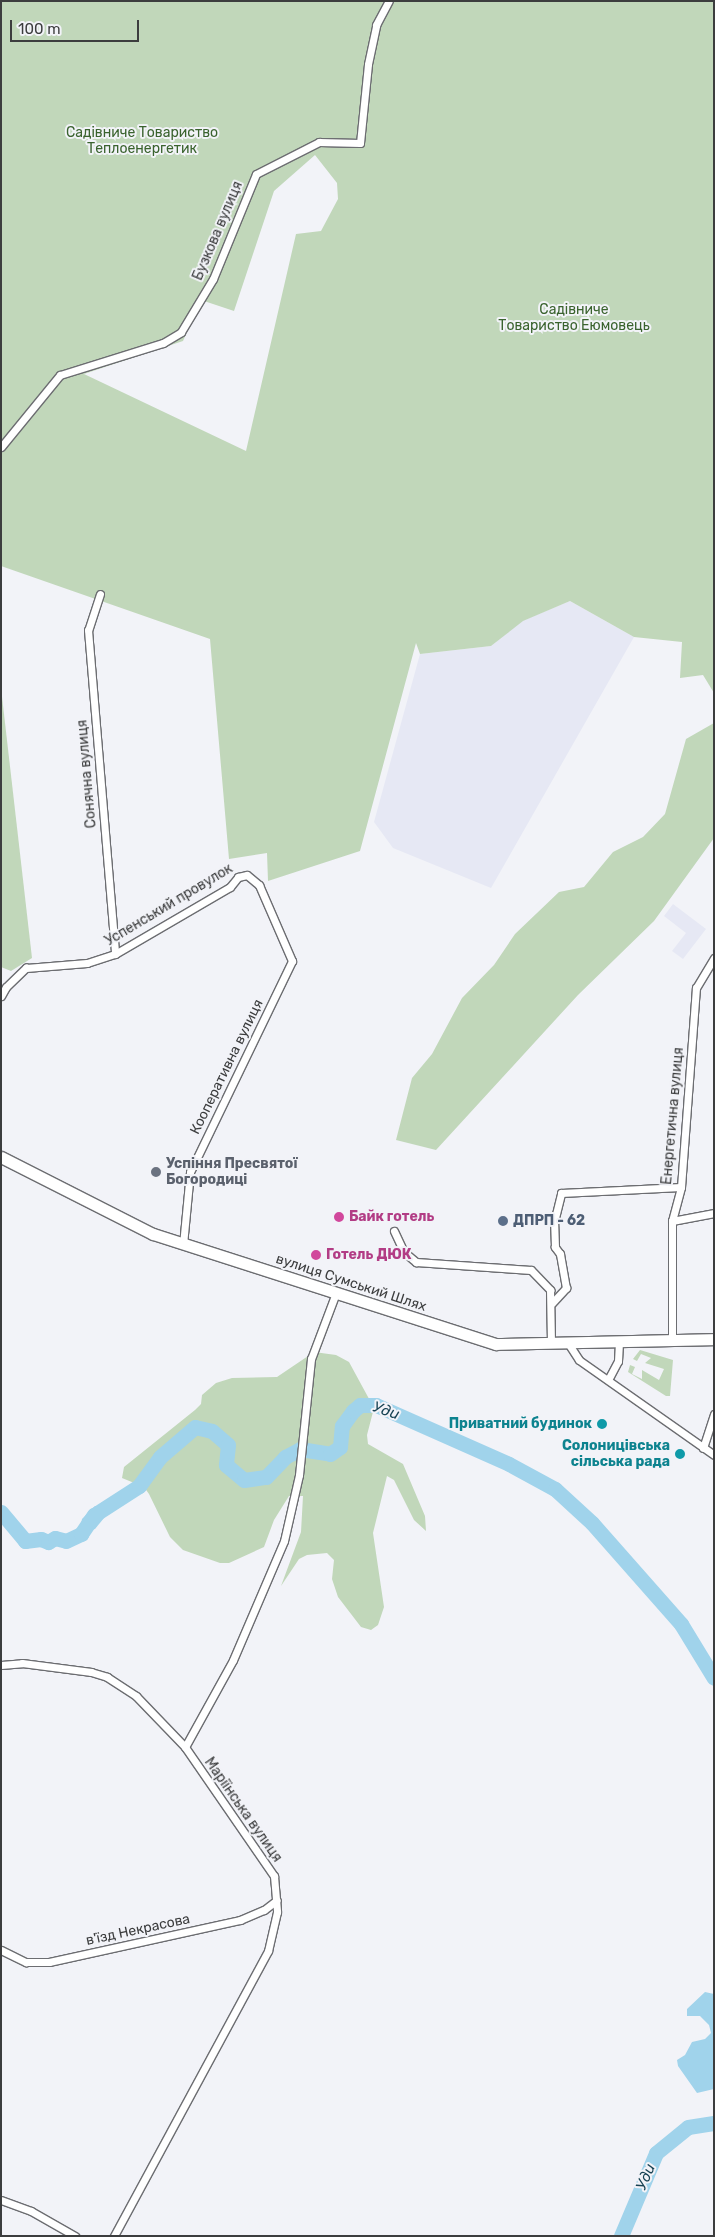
<!DOCTYPE html>
<meta charset="utf-8">
<style>
body{margin:0}
#map{position:relative;width:715px;height:2237px;overflow:hidden;background:#f2f3f8;font-family:Rubik,sans-serif}
div>[style]{position:absolute}
.built>*{inset:0;background:#e6e8f4}
.green>*{inset:0;background:#c1d7ba}
.water>*{inset:0;background:#a0d3eb}
.river>*{height:15px;margin:-7.5px;padding:0 7.5px;transform-origin:7.5px;border-radius:7.5px;background:#a0d3eb}
.roads{filter:drop-shadow(1px 0 #6c6d71) drop-shadow(-1px 0 #6c6d71) drop-shadow(0 1px #6c6d71) drop-shadow(0 -1px #6c6d71)}
.minor>*{height:7px;margin:-3.5px;padding:0 3.5px;transform-origin:3.5px;border-radius:3.5px;background:#fff}
.primary>*{height:11px;margin:-5.5px;padding:0 5.5px;transform-origin:5.5px;border-radius:5.5px;background:#fff}
.dots>*{width:14px;height:14px;translate:-50% -50%;box-sizing:border-box;border:2px solid #f2f3f8;border-radius:50%}
span{translate:-50% -50%;white-space:nowrap;text-align:center;line-height:1.15;-webkit-text-stroke:4px #f2f3f8;paint-order:stroke}
.park-label{font-size:14px;color:#3a632e}
.street-label{font-size:14px;color:#3c3d3e}
.worship-label{font-size:14px;color:#5b616d;font-weight:700}
.left{translate:0 -50%;text-align:left}
.hotel-label{font-size:14px;color:#b23c85;font-weight:700}
.service-label{font-size:14px;color:#4e5e75;font-weight:700}
.culture-label{font-size:14px;color:#0d838f;font-weight:700}
.right{translate:-100% -50%;text-align:right}
.water-label{font-size:15px;color:#184354;font-style:italic}
.frame{position:absolute;inset:0;border:2px solid #3c3d3e;pointer-events:none}
.scale{position:absolute;left:10px;top:20px;width:129px;height:22px;box-sizing:border-box;border:2px solid #3c3d3e;border-top:0;padding-left:6px;font-size:15px;line-height:18px;white-space:nowrap;color:#3c3d3e;-webkit-text-stroke:4px #f2f3f8;paint-order:stroke}
</style>
<div id="map">
<div class="built">
<div style="clip-path:polygon(570px 601px,634px 637px,491px 888px,393px 848px,374px 822px,420px 654px,491px 646px,522px 621px)"></div>
<div style="clip-path:polygon(673px 904px,706px 929px,683px 959px,672px 951px,686px 933px,664px 916px)"></div>
</div>
<div class="green">
<div style="clip-path:polygon(evenodd,1px 1px,714px 1px,714px 693px,703px 675px,680px 678px,682px 642px,634px 637px,570px 601px,523px 621px,491px 646px,420px 654px,416px 643px,360px 851px,268px 881px,267px 853px,229px 859px,210px 639px,1px 566px,1px 1px,315px 155px,337px 183px,338px 199px,321px 231px,296px 234px,246px 451px,84px 374px,183px 341px,201px 300px,234px 311px,274px 191px,315px 155px)"></div>
<div style="clip-path:polygon(1px 688px,32px 958px,11px 971px,1px 967px)"></div>
<div style="clip-path:polygon(714px 723px,714px 838px,654px 921px,578px 995px,436px 1150px,396px 1140px,412px 1078px,432px 1054px,462px 998px,494px 965px,515px 934px,559px 892px,584px 887px,613px 852px,643px 837px,665px 814px,686px 739px)"></div>
<div style="clip-path:polygon(640px 1350px,673px 1360px,670px 1396px,666px 1396px,628px 1372px,630px 1365px,635px 1367px,632px 1374px,642px 1379px,642px 1370px,659px 1380px,664px 1369px,645px 1363px,651px 1358px,641px 1354px,637px 1361px,633px 1359px)"></div>
<div style="clip-path:polygon(314px 1352px,336px 1355px,349px 1362px,374px 1408px,367px 1435px,368px 1444px,403px 1464px,425px 1516px,426px 1531px,414px 1520px,394px 1480px,387px 1476px,373px 1533px,384px 1607px,378px 1625px,371px 1630px,361px 1627px,338px 1597px,332px 1579px,334px 1560px,327px 1553px,307px 1555px,299px 1559px,281px 1586px,301px 1532px,303px 1496px,289px 1496px,274px 1520px,264px 1547px,229px 1563px,220px 1563px,183px 1550px,170px 1537px,149px 1494px,144px 1487px,122px 1478px,124px 1467px,195px 1410px,201px 1404px,202px 1395px,216px 1383px,232px 1378px,277px 1377px)"></div>
</div>
<div class="water">
<div style="clip-path:polygon(95px 1506px,104px 1506px,107px 1509px,104px 1518px,95px 1529px,86px 1531px,81px 1525px,82px 1519px)"></div>
<div style="clip-path:polygon(705px 1992px,714px 1994px,714px 2089px,697px 2093px,678px 2066px,677px 2060px,685px 2055px,692px 2042px,705px 2039px,711px 2033px,709px 2025px,700px 2016px,687px 2016px,687px 2009px)"></div>
</div>
<div class="river">
<div style="left:1px;top:1512px;width:38px;rotate:50deg"></div>
<div style="left:25px;top:1541px;width:16px;rotate:-7deg"></div>
<div style="left:41px;top:1539px;width:8px;rotate:23deg"></div>
<div style="left:48px;top:1542px;width:8px;rotate:-30deg"></div>
<div style="left:55px;top:1538px;width:11px;rotate:15deg"></div>
<div style="left:66px;top:1541px;width:17px;rotate:-25deg"></div>
<div style="left:81px;top:1534px;width:23px;rotate:-56deg"></div>
<div style="left:94px;top:1515px;width:54px;rotate:-32.8deg"></div>
<div style="left:139px;top:1486px;width:36px;rotate:-54deg"></div>
<div style="left:160px;top:1457px;width:46px;rotate:-40.6deg"></div>
<div style="left:195px;top:1427px;width:17px;rotate:13deg"></div>
<div style="left:212px;top:1431px;width:21px;rotate:41deg"></div>
<div style="left:228px;top:1445px;width:20px;rotate:96deg"></div>
<div style="left:226px;top:1465px;width:23px;rotate:40deg"></div>
<div style="left:244px;top:1480px;width:22px;rotate:-8deg"></div>
<div style="left:266px;top:1477px;width:28px;rotate:-46deg"></div>
<div style="left:285px;top:1457px;width:17px;rotate:-28deg"></div>
<div style="left:300px;top:1449px;width:30px;rotate:9deg"></div>
<div style="left:330px;top:1454px;width:12px;rotate:-35deg"></div>
<div style="left:340px;top:1447px;width:21px;rotate:-85deg"></div>
<div style="left:342px;top:1426px;width:19px;rotate:-54deg"></div>
<div style="left:353px;top:1411px;width:9px;rotate:-41deg"></div>
<div style="left:360px;top:1405px;width:16px"></div>
<div style="left:376px;top:1405px;width:145px;rotate:23.9deg"></div>
<div style="left:509px;top:1464px;width:52px;rotate:28.5deg"></div>
<div style="left:555px;top:1489px;width:50px;rotate:42.6deg"></div>
<div style="left:592px;top:1523px;width:135px;rotate:48.6deg"></div>
<div style="left:681px;top:1624px;width:63px;rotate:58.6deg"></div>
<div style="left:621px;top:2236px;width:90px;rotate:-67.1deg"></div>
<div style="left:656px;top:2153px;width:41px;rotate:-39.1deg"></div>
<div style="left:688px;top:2127px;width:26px;rotate:-9deg"></div>
</div>
<div class="roads">
<div class="minor">
<div style="left:1px;top:447px;width:93px;rotate:-50.7deg"></div>
<div style="left:60px;top:375px;width:108px;rotate:-17.3deg"></div>
<div style="left:163px;top:343px;width:21px;rotate:-31deg"></div>
<div style="left:181px;top:332px;width:62px;rotate:-58.9deg"></div>
<div style="left:213px;top:279px;width:113px;rotate:-67.7deg"></div>
<div style="left:256px;top:174px;width:71px;rotate:-26.9deg"></div>
<div style="left:319px;top:142px;width:41px;rotate:1.4deg"></div>
<div style="left:360px;top:143px;width:79px;rotate:-84.2deg"></div>
<div style="left:368px;top:64px;width:40px;rotate:-78deg"></div>
<div style="left:376px;top:25px;width:27px;rotate:-62deg"></div>
<div style="left:100px;top:594px;width:38px;rotate:108deg"></div>
<div style="left:88px;top:630px;width:325px;rotate:85.2deg"></div>
<div style="left:1px;top:996px;width:10px;rotate:-61deg"></div>
<div style="left:6px;top:987px;width:28px;rotate:-44deg"></div>
<div style="left:26px;top:968px;width:61px;rotate:-4.7deg"></div>
<div style="left:87px;top:963px;width:29px;rotate:-18deg"></div>
<div style="left:115px;top:954px;width:133px;rotate:-30.2deg"></div>
<div style="left:230px;top:887px;width:13px;rotate:-51deg"></div>
<div style="left:238px;top:877px;width:9px;rotate:-13deg"></div>
<div style="left:247px;top:875px;width:16px;rotate:40deg"></div>
<div style="left:259px;top:885px;width:83px;rotate:66.5deg"></div>
<div style="left:292px;top:961px;width:234px;rotate:115.8deg"></div>
<div style="left:190px;top:1172px;width:73px;rotate:95.5deg"></div>
<div style="left:672px;top:1221px;width:43px;rotate:-10.8deg"></div>
<div style="left:394px;top:1231px;width:23px;rotate:65deg"></div>
<div style="left:404px;top:1252px;width:16px;rotate:40deg"></div>
<div style="left:416px;top:1262px;width:115px;rotate:4deg"></div>
<div style="left:531px;top:1270px;width:28px;rotate:46deg"></div>
<div style="left:550px;top:1290px;width:53px;rotate:88.9deg"></div>
<div style="left:552px;top:1303px;width:21px;rotate:-47deg"></div>
<div style="left:566px;top:1288px;width:35px;rotate:-100deg"></div>
<div style="left:560px;top:1254px;width:9px;rotate:-126deg"></div>
<div style="left:555px;top:1247px;width:25px;rotate:-92deg"></div>
<div style="left:554px;top:1222px;width:30px;rotate:-76deg"></div>
<div style="left:561px;top:1193px;width:120px;rotate:-2.9deg"></div>
<div style="left:672px;top:1340px;width:119px;rotate:-90deg"></div>
<div style="left:672px;top:1221px;width:35px;rotate:-75deg"></div>
<div style="left:681px;top:1187px;width:200px;rotate:-85.7deg"></div>
<div style="left:696px;top:988px;width:35px;rotate:-59deg"></div>
<div style="left:568px;top:1343px;width:20px;rotate:57deg"></div>
<div style="left:579px;top:1360px;width:165px;rotate:35.1deg"></div>
<div style="left:609px;top:1378px;width:19px;rotate:-62deg"></div>
<div style="left:618px;top:1361px;width:20px;rotate:-87deg"></div>
<div style="left:703px;top:1448px;width:36px;rotate:-72deg"></div>
<div style="left:1px;top:1665px;width:21px;rotate:-5deg"></div>
<div style="left:22px;top:1663px;width:70px;rotate:7.4deg"></div>
<div style="left:91px;top:1672px;width:17px;rotate:17deg"></div>
<div style="left:107px;top:1677px;width:35px;rotate:33deg"></div>
<div style="left:136px;top:1696px;width:71px;rotate:46.1deg"></div>
<div style="left:185px;top:1747px;width:157px;rotate:55.4deg"></div>
<div style="left:274px;top:1876px;width:36px;rotate:85deg"></div>
<div style="left:277px;top:1912px;width:40px;rotate:103deg"></div>
<div style="left:268px;top:1951px;width:324px;rotate:118.4deg"></div>
<div style="left:185px;top:1747px;width:99px;rotate:-61.1deg"></div>
<div style="left:233px;top:1660px;width:129px;rotate:-66.8deg"></div>
<div style="left:284px;top:1541px;width:68px;rotate:-77.2deg"></div>
<div style="left:299px;top:1475px;width:117px;rotate:-84.1deg"></div>
<div style="left:311px;top:1359px;width:71px;rotate:-69.3deg"></div>
<div style="left:1px;top:1950px;width:28px;rotate:26deg"></div>
<div style="left:26px;top:1962px;width:23px"></div>
<div style="left:49px;top:1962px;width:196px;rotate:-12.4deg"></div>
<div style="left:240px;top:1920px;width:26px;rotate:-23deg"></div>
<div style="left:264px;top:1910px;width:16px;rotate:-38deg"></div>
<div style="left:1px;top:2200px;width:32px;rotate:20deg"></div>
<div style="left:31px;top:2211px;width:51px;rotate:29.6deg"></div>
</div>
<div class="primary">
<div style="left:1px;top:1157px;width:170px;rotate:26.9deg"></div>
<div style="left:153px;top:1234px;width:360px;rotate:17.8deg"></div>
<div style="left:496px;top:1344px;width:218px;rotate:-1.3deg"></div>
</div>
</div>
<div class="dots">
<div style="left:156px;top:1172px;background:#6b7280"></div>
<div style="left:339px;top:1217px;background:#d1479c"></div>
<div style="left:503px;top:1221px;background:#5c6f8a"></div>
<div style="left:316px;top:1255px;background:#d1479c"></div>
<div style="left:602px;top:1424px;background:#0f9aa8"></div>
<div style="left:680px;top:1454px;background:#0f9aa8"></div>
</div>
<div class="park-label">
<span style="left:142px;top:141px">Садівниче Товариство<br>Теплоенергетик</span>
<span style="left:574px;top:318px">Садівниче<br>Товариство Еюмовець</span>
</div>
<div class="street-label">
<span style="left:218px;top:231px;rotate:-67deg">Бузкова вулиця</span>
<span style="left:87px;top:774px;rotate:-95deg">Сонячна вулиця</span>
<span style="left:169px;top:905px;rotate:-31deg">Успенський провулок</span>
<span style="left:227px;top:1067px;rotate:-64deg">Кооперативна вулиця</span>
<span style="left:673px;top:1116px;rotate:-85deg">Енергетична вулиця</span>
<span style="left:351px;top:1283px;rotate:18deg">вулиця Сумський Шлях</span>
<span style="left:243px;top:1810px;rotate:55deg">Маріїнська вулиця</span>
<span style="left:138px;top:1930px;rotate:-12deg">в'їзд Некрасова</span>
</div>
<div class="worship-label">
<span class="left" style="left:166px;top:1172px">Успіння Пресвятої<br>Богородиці</span>
</div>
<div class="hotel-label">
<span class="left" style="left:349px;top:1217px">Байк готель</span>
<span class="left" style="left:326px;top:1255px">Готель ДЮК</span>
</div>
<div class="service-label">
<span class="left" style="left:513px;top:1221px">ДПРП - 62</span>
</div>
<div class="culture-label">
<span class="right" style="left:592px;top:1424px">Приватний будинок</span>
<span class="right" style="left:670px;top:1454px">Солоницівська<br>сільська рада</span>
</div>
<div class="water-label">
<span style="left:386px;top:1411px;rotate:19deg">Уди</span>
<span style="left:646px;top:2177px;rotate:-67deg">Уди</span>
</div>
<div class="frame"></div>
<div class="scale">100 m</div>
</div>
